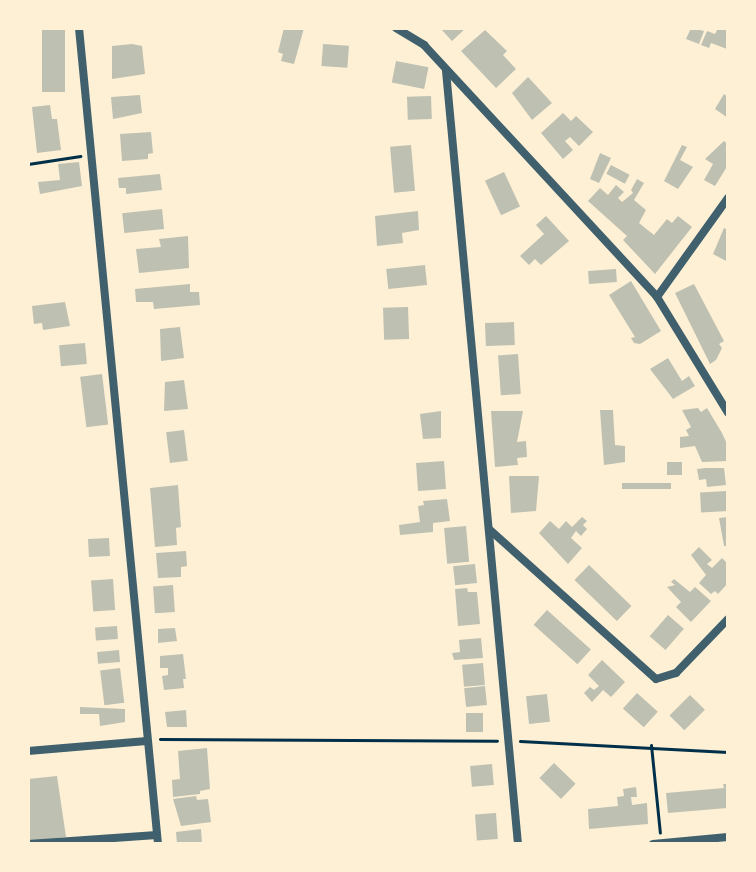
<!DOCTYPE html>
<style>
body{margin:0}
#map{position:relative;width:756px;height:872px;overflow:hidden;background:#fdf0d5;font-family:"Work Sans",sans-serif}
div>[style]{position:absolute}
.building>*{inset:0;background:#bec0b2;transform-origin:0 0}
.path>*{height:3px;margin:-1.5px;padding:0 1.5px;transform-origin:1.5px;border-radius:1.5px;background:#003049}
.minor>*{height:8px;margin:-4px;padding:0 4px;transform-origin:4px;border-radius:4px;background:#3f606c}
span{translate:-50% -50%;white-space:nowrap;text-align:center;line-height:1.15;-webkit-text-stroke:8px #fdf0d5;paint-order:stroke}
.frame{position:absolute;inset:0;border:30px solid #fdf0d5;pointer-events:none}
</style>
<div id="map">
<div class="building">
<div style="left:42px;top:28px;width:23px;height:64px"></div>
<div style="clip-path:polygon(284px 28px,304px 28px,294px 64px,281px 61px,283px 54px,278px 52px)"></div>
<div style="clip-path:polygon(440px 28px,466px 28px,452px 41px)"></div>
<div style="clip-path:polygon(691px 28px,704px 31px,699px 44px,686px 39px)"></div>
<div style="clip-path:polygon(718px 28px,728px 28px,727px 49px,711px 43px,709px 48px,701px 45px,707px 31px,715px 34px)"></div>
<div style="clip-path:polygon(485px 30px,507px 51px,503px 55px,516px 69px,496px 88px,461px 51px)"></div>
<div style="clip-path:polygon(132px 44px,142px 46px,145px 74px,112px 79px,112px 46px)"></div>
<div style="left:323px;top:44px;width:26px;height:22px;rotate:4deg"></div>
<div style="left:396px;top:61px;width:33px;height:22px;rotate:11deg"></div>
<div style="clip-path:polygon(528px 77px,552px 103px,532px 120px,512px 93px)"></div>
<div style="clip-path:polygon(724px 94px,728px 97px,728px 118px,715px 109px)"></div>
<div style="clip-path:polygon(140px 95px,142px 113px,113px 119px,111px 97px)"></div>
<div style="left:431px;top:96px;width:23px;height:24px;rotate:88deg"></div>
<div style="clip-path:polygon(50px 105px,52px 119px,57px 119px,61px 150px,37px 153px,32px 107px)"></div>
<div style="clip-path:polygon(563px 113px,571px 121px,576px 116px,593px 132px,579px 146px,570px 137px,565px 141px,573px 150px,563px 159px,541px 133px)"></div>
<div style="clip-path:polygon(151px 132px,153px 153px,148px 154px,148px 159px,122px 161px,120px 134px)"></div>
<div style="clip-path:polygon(724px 141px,728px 144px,728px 165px,715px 186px,704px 180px,713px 164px,705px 159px)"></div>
<div style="left:411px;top:145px;width:46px;height:21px;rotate:85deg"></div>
<div style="clip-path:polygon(682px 145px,687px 147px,680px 160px,693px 167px,678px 189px,664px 181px)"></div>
<div style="clip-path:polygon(600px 153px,611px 158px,599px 183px,590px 179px)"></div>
<div style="clip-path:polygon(79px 162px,82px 186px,40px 194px,38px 182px,60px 180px,58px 164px)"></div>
<div style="left:611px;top:165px;width:21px;height:10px;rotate:28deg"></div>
<div style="left:504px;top:172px;width:38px;height:21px;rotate:65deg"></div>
<div style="clip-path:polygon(160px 174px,162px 190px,126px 194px,126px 188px,119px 188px,118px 178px)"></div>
<div style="clip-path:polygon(637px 179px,644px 183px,634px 200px,646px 210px,639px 223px,654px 235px,667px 219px,672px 223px,678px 216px,692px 227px,655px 274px,623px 240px,627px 236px,588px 201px,600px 188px,608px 195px,616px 185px,624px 192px,618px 198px,622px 202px,633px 193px,631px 190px)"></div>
<div style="left:162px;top:209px;width:20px;height:40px;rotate:84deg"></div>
<div style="clip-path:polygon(418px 211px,419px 230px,402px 233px,403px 243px,377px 246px,375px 216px)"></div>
<div style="clip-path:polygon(546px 216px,569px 241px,541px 265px,535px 259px,529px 265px,520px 256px,544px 234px,536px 225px)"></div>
<div style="clip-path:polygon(724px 228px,728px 230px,728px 262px,713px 254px)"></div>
<div style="clip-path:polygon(188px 236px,189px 268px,139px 273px,136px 249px,161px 247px,159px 239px)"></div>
<div style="left:425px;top:265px;width:20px;height:39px;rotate:84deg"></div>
<div style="left:616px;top:269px;width:13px;height:28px;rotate:86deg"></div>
<div style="clip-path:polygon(631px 281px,661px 331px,640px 344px,634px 343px,631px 338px,635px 337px,609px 295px)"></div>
<div style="clip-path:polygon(190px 284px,190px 292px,199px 292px,200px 305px,154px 309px,153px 302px,136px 302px,135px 289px)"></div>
<div style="clip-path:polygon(694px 284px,724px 341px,719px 344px,722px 348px,716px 360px,710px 364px,675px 293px)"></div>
<div style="clip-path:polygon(65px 302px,70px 326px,43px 330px,42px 323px,34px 324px,32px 306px)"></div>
<div style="left:408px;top:307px;width:32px;height:25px;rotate:88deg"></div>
<div style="left:514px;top:322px;width:23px;height:29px;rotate:88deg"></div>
<div style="clip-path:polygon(180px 327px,184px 358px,161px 361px,160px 329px)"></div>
<div style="left:85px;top:343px;width:21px;height:26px;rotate:85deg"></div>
<div style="left:518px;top:354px;width:40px;height:20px;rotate:86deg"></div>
<div style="clip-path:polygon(668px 358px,682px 381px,689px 376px,695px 386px,673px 399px,650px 369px)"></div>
<div style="left:102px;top:374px;width:51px;height:22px;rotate:83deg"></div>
<div style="clip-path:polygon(184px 380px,188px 409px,164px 411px,165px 382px)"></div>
<div style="clip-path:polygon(698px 408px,701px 412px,707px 408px,722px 433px,728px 446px,728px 461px,702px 462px,695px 446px,680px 448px,680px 437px,689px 436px,686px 430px,691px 427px,682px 410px)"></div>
<div style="clip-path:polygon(600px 410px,613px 410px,615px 445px,625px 446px,625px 462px,604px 465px)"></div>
<div style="clip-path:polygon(441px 411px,441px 438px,423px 439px,420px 414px)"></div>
<div style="clip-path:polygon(491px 411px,523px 411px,517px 442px,526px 441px,527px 457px,517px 458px,518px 465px,495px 467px)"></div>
<div style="left:184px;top:430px;width:31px;height:18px;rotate:83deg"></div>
<div style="left:444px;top:461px;width:28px;height:28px;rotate:86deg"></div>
<div style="left:682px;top:462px;width:13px;height:15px;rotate:90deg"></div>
<div style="clip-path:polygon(706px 468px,724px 468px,726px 485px,707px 487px,706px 479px,699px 480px,697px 469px)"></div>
<div style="clip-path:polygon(509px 476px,539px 476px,536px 511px,511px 513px)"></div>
<div style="left:671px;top:483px;width:6px;height:49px;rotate:90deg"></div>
<div style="clip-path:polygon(178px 485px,181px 527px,176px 528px,177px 545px,155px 547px,150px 488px)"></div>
<div style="left:727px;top:491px;width:20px;height:27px;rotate:87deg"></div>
<div style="clip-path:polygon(447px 499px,450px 521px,433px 523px,433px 532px,400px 535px,399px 525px,420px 522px,418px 506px,424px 505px,423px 501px)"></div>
<div style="clip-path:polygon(582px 517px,587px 521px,583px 525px,587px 529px,581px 536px,576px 531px,571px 538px,582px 548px,568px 564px,539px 533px,550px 521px,559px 529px,566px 521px,572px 527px)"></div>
<div style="clip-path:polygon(728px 517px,728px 546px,724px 546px,719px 518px)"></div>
<div style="left:466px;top:526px;width:36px;height:22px;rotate:85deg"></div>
<div style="left:109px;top:538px;width:18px;height:21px;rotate:87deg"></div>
<div style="clip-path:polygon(699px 547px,712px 560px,707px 564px,712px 568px,722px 558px,728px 564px,728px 583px,718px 594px,715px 591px,711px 594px,699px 583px,706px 575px,691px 555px)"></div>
<div style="clip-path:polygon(186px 551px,187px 566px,181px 567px,181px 577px,158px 578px,156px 553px)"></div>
<div style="left:475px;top:564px;width:19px;height:22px;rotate:84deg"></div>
<div style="left:589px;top:565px;width:59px;height:21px;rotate:44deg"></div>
<div style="left:113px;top:579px;width:31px;height:22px;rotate:86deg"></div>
<div style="clip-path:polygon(674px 579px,690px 592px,695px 587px,711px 601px,691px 622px,676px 607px,681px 602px,667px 587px,675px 585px,671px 582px)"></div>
<div style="left:173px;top:585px;width:27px;height:20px;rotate:86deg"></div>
<div style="clip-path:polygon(467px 588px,468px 592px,477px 592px,480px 624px,458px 626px,455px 589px)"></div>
<div style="left:547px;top:610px;width:59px;height:20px;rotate:42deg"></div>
<div style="left:668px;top:615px;width:21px;height:28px;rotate:41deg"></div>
<div style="left:117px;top:626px;width:13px;height:22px;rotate:86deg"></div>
<div style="clip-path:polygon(175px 628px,177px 641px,158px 643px,158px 629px)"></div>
<div style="clip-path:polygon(481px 638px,483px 658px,454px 660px,452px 653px,460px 652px,459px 640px)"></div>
<div style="left:119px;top:650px;width:12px;height:22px;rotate:85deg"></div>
<div style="clip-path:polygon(183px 654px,186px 679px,183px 679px,184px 688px,164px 690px,162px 676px,168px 675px,168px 668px,160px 668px,160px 656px)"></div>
<div style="clip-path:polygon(602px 660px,625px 682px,611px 697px,603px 690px,592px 702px,584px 693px,590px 687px,594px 690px,599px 686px,588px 675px)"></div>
<div style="left:483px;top:663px;width:22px;height:21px;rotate:85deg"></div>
<div style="left:120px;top:668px;width:35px;height:20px;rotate:83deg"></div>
<div style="left:485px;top:686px;width:19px;height:21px;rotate:84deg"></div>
<div style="left:637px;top:693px;width:28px;height:21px;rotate:42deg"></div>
<div style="left:547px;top:694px;width:28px;height:21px;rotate:84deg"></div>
<div style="left:690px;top:695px;width:21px;height:29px;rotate:45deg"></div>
<div style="clip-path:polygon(80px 707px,125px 709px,125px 722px,100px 726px,99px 714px,80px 714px)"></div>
<div style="clip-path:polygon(186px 710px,187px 727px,167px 727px,165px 712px)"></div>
<div style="left:483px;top:713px;width:19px;height:17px;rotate:90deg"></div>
<div style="clip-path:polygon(207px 748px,210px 789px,200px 791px,200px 794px,173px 797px,172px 780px,180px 779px,178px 751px)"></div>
<div style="left:554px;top:763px;width:30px;height:21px;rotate:44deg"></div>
<div style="left:492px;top:764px;width:21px;height:22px;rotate:85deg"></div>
<div style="clip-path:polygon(57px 776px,66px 837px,28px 841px,28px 779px)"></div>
<div style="clip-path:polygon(723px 784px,728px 784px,727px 808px,668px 813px,666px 793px,724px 788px)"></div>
<div style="clip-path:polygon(636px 787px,637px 797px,631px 797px,632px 805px,647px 803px,648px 824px,589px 829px,588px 809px,618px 806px,617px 797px,624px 796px,623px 789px)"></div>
<div style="clip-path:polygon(196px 796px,197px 800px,208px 799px,211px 822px,181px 826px,173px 799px)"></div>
<div style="left:496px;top:813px;width:26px;height:21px;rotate:86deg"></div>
<div style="clip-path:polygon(201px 829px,202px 844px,177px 844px,176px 832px)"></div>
</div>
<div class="path">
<div style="left:28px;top:164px;width:53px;rotate:-8.7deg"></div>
<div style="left:160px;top:739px;width:337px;rotate:0.3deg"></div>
<div style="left:520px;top:741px;width:208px;rotate:3deg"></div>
<div style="left:651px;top:745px;width:88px;rotate:84.2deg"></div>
</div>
<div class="minor">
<div style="left:79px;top:28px;width:820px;rotate:84.47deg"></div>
<div style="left:396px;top:28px;width:33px;rotate:31deg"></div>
<div style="left:424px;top:45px;width:343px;rotate:47.2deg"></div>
<div style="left:657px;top:297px;width:136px;rotate:58.5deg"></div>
<div style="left:446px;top:71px;width:776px;rotate:84.68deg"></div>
<div style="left:657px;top:297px;width:122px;rotate:-54.4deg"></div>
<div style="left:490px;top:530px;width:223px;rotate:41.9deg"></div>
<div style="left:656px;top:679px;width:21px;rotate:-17deg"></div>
<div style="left:676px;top:673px;width:75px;rotate:-46.1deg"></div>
<div style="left:28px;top:751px;width:119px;rotate:-4.8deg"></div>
<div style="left:28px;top:844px;width:129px;rotate:-4deg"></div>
<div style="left:653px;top:844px;width:75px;rotate:-5.3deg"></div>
</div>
<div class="frame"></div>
</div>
